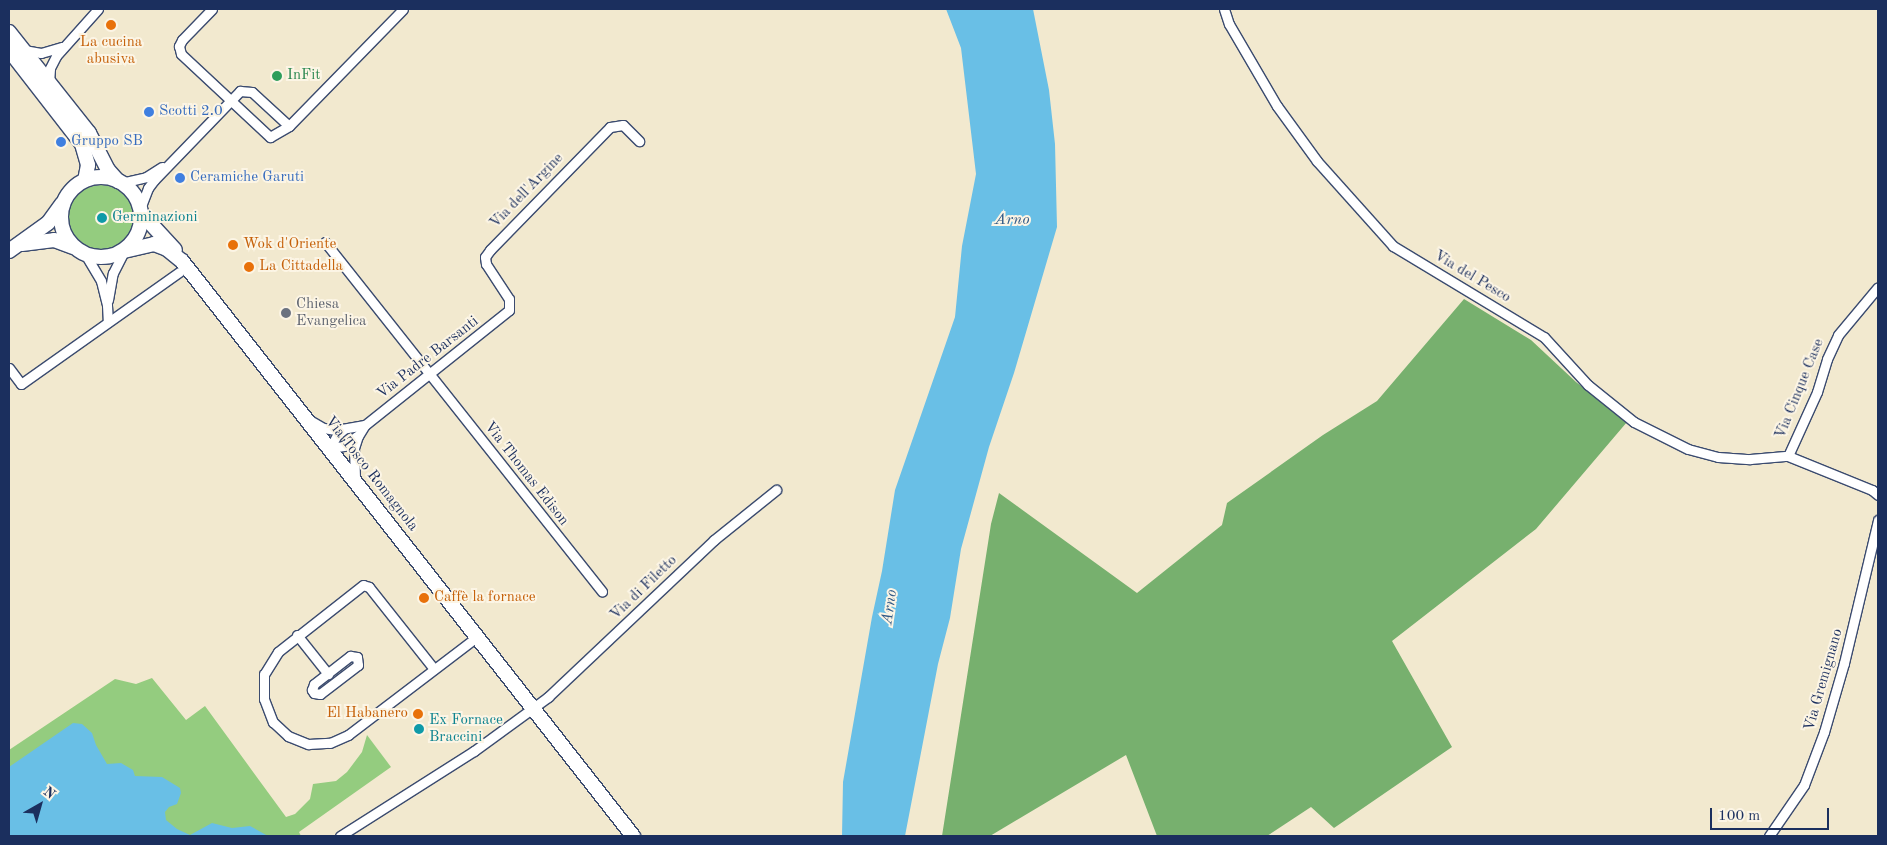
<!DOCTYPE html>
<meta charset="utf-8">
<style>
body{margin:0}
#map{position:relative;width:1887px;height:845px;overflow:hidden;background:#f2e9cf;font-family:"Old Standard TT",serif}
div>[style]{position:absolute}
.green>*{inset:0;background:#94cc7f}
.round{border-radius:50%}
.forest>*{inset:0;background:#77b06e}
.water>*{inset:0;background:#69bfe6}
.roads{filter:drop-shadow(1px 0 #3b4b6f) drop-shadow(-1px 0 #3b4b6f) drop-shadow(0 1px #3b4b6f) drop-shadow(0 -1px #3b4b6f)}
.minor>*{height:9px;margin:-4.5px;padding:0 4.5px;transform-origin:4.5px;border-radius:4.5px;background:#fff}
.primary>*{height:14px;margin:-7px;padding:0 7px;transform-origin:7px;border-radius:7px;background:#fff}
.primary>.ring{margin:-7px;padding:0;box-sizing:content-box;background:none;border:14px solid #fff;border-radius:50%}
.dots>*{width:14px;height:14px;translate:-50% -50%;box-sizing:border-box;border:2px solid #fcf5e5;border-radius:50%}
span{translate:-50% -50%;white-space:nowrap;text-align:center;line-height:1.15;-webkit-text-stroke:4px #fcf5e5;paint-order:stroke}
.food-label{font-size:15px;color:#c56008}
.left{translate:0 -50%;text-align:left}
.right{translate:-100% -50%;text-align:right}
.leisure-label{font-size:15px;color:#27864d}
.shop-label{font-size:15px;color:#366cbe}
.street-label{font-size:15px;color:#1b2f5e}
.culture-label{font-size:15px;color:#0d838f}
.worship-label{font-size:15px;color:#5b616d}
.water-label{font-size:16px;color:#325a87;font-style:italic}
.frame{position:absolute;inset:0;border:10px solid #1b2f5e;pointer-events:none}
.north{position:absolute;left:15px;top:780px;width:50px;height:50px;-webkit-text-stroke:4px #fcf5e5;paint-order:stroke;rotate:38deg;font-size:14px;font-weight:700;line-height:20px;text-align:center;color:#1b2f5e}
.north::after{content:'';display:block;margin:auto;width:18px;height:22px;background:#1b2f5e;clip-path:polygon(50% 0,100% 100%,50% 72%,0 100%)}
.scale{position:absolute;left:1710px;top:808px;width:119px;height:22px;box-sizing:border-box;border:2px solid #1b2f5e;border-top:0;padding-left:6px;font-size:15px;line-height:18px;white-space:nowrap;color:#1b2f5e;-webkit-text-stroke:4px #fcf5e5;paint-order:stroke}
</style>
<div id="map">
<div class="green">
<div class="round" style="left:68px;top:185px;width:66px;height:66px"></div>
<div style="clip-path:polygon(152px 678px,186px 720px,205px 706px,286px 817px,295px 814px,310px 799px,313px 784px,336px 781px,347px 772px,362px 752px,367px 735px,391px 767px,299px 832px,301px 836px,9px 836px,9px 750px,115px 679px,136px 684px)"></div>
</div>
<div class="forest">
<div style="clip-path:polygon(1464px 299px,1531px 340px,1576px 382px,1627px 422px,1536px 529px,1392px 641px,1452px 747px,1334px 828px,1311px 807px,1267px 836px,1157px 836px,1126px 755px,990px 836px,942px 836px,991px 524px,999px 493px,1137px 593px,1222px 525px,1227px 503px,1323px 435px,1377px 401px)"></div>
</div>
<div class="water">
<div style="clip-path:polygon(946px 9px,1033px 9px,1049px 90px,1055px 144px,1057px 227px,1014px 373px,989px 447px,961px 549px,950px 618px,938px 664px,905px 836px,842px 836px,843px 782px,872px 617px,882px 571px,895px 490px,955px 317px,962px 246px,976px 174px,961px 48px)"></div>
<div style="clip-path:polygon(73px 723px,82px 724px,92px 733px,96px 745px,107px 764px,121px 763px,133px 770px,135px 776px,162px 777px,180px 788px,181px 793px,177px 804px,169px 807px,165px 812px,166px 820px,177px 829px,190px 835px,212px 823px,232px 828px,250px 826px,268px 836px,9px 836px,9px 767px)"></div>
</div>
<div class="roads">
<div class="minor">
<div style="left:212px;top:9px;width:43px;rotate:134.1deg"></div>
<div style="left:182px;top:40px;width:7px;rotate:117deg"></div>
<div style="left:179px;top:46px;width:8px;rotate:76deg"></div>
<div style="left:181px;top:54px;width:122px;rotate:43deg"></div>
<div style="left:270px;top:137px;width:22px;rotate:-30deg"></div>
<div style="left:289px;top:126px;width:163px;rotate:-45.7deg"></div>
<div style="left:1224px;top:9px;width:16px;rotate:72deg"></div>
<div style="left:1229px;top:24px;width:95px;rotate:59.7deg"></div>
<div style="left:1277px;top:106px;width:68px;rotate:54deg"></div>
<div style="left:1317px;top:161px;width:114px;rotate:48.2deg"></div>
<div style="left:1393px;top:246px;width:176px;rotate:31.1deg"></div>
<div style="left:1544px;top:337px;width:65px;rotate:47.5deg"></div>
<div style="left:1588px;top:385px;width:59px;rotate:38.8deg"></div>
<div style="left:1634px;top:422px;width:60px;rotate:26.6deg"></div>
<div style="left:1688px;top:449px;width:31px;rotate:15deg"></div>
<div style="left:1718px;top:457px;width:32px;rotate:4deg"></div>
<div style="left:1750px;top:459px;width:38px;rotate:-5deg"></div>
<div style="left:1788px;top:456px;width:91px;rotate:22deg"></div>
<div style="left:1872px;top:490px;width:8px;rotate:40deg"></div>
<div style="left:24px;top:50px;width:17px;rotate:10deg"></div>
<div style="left:41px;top:53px;width:22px;rotate:-16deg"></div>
<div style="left:49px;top:83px;width:15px;rotate:-86deg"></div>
<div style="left:50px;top:68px;width:13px;rotate:-63deg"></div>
<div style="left:56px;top:56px;width:63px;rotate:-48.2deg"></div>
<div style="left:121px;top:183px;width:26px;rotate:-13deg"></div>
<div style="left:146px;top:177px;width:19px;rotate:-32deg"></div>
<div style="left:140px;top:209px;width:22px;rotate:-69deg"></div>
<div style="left:148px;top:188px;width:10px;rotate:-53deg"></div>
<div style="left:154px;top:180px;width:124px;rotate:-46deg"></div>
<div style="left:240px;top:91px;width:12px;rotate:5deg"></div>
<div style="left:252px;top:92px;width:50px;rotate:42.6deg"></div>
<div style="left:325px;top:242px;width:446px;rotate:51.6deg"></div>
<div style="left:85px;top:254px;width:31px;rotate:59deg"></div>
<div style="left:101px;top:281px;width:25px;rotate:76deg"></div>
<div style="left:107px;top:305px;width:17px;rotate:87deg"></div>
<div style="left:108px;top:300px;width:27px;rotate:-80deg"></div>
<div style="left:113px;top:273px;width:25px;rotate:-63deg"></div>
<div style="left:9px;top:368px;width:20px;rotate:53deg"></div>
<div style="left:21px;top:384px;width:194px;rotate:-35.3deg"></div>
<div style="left:311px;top:421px;width:14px;rotate:30deg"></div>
<div style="left:323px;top:428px;width:13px;rotate:9deg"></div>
<div style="left:336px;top:430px;width:29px;rotate:-10deg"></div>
<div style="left:330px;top:448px;width:14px;rotate:-8deg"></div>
<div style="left:344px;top:446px;width:16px;rotate:-38deg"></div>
<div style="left:330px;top:448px;width:15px;rotate:-62deg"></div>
<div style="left:337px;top:435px;width:8px;rotate:-40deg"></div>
<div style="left:1788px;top:456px;width:70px;rotate:-65.6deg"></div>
<div style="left:1817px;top:392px;width:34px;rotate:-73deg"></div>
<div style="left:1827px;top:359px;width:26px;rotate:-65deg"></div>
<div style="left:1838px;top:335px;width:62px;rotate:-50.2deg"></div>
<div style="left:355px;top:477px;width:29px;rotate:-92deg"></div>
<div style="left:354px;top:448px;width:13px;rotate:-72deg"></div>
<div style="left:358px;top:436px;width:13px;rotate:-58deg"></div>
<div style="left:365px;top:425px;width:184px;rotate:-38.6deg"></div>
<div style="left:509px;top:310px;width:11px;rotate:-90deg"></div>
<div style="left:509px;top:299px;width:42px;rotate:-123.3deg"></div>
<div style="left:486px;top:264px;width:7px;rotate:-98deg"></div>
<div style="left:485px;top:257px;width:9px;rotate:-54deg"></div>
<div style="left:490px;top:250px;width:172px;rotate:-45.7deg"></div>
<div style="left:610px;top:127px;width:13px;rotate:-9deg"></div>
<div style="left:623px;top:125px;width:23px;rotate:45deg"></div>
<div style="left:297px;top:635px;width:50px;rotate:51.5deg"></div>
<div style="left:350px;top:656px;width:7px;rotate:8deg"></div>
<div style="left:357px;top:657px;width:8px;rotate:83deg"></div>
<div style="left:358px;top:665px;width:48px;rotate:142.7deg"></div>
<div style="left:320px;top:694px;width:6px;rotate:-171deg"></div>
<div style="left:314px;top:693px;width:4px;rotate:-124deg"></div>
<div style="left:312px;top:690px;width:6px;rotate:-72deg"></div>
<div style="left:314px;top:684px;width:46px;rotate:-37.9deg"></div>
<div style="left:434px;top:669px;width:105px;rotate:-128.4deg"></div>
<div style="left:369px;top:587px;width:6px;rotate:-162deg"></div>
<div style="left:363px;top:585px;width:108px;rotate:141.8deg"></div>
<div style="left:278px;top:652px;width:26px;rotate:122deg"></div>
<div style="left:264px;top:674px;width:25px;rotate:90deg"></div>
<div style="left:264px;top:699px;width:25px;rotate:69deg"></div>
<div style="left:273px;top:722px;width:21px;rotate:43deg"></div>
<div style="left:288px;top:736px;width:22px;rotate:22deg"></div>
<div style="left:308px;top:744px;width:22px;rotate:-3deg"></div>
<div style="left:330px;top:743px;width:20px;rotate:-24deg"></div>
<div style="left:348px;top:735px;width:163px;rotate:-37.3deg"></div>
<div style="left:340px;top:836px;width:159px;rotate:-32.4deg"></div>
<div style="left:474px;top:751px;width:92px;rotate:-36.1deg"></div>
<div style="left:548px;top:697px;width:228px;rotate:-43.4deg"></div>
<div style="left:714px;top:540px;width:80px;rotate:-38.9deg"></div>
<div style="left:1769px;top:836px;width:62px;rotate:-55.5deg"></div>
<div style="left:1804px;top:785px;width:57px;rotate:-69.3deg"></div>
<div style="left:1824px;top:732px;width:72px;rotate:-73.8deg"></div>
<div style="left:1844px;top:663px;width:147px;rotate:-76.6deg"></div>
</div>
<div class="primary">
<div style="left:9px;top:32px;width:129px;rotate:51.6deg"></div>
<div style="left:89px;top:133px;width:42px;rotate:62.8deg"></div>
<div style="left:108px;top:170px;width:15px;rotate:48deg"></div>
<div style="left:9px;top:50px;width:119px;rotate:52.2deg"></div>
<div style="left:82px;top:144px;width:22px;rotate:74deg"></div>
<div style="left:88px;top:165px;width:15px;rotate:101deg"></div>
<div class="ring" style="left:61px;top:177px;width:66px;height:66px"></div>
<div style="left:141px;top:213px;width:50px;rotate:47.4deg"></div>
<div style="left:22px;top:244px;width:32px;rotate:-7deg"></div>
<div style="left:54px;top:240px;width:20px;rotate:20deg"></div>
<div style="left:9px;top:251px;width:48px;rotate:-35.7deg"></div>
<div style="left:48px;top:223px;width:24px;rotate:-54deg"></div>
<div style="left:124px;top:251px;width:31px;rotate:-13deg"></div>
<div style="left:154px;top:244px;width:14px;rotate:21deg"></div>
<div style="left:167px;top:249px;width:19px;rotate:39deg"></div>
<div style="left:182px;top:261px;width:731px;rotate:51.89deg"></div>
</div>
</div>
<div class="dots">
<div style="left:111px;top:25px;background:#e8710a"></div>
<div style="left:277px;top:76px;background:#2e9e5b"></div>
<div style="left:149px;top:112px;background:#3f7fe0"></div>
<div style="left:61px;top:142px;background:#3f7fe0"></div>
<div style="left:180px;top:178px;background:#3f7fe0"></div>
<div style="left:102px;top:218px;background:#0f9aa8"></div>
<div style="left:233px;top:245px;background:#e8710a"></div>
<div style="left:249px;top:267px;background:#e8710a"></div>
<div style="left:286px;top:313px;background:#6b7280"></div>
<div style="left:424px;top:598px;background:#e8710a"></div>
<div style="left:418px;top:714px;background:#e8710a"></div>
<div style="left:419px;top:729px;background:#0f9aa8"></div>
</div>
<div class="food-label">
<span style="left:111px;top:51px">La cucina<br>abusiva</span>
<span class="left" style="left:243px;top:245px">Wok d'Oriente</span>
<span class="left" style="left:259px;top:267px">La Cittadella</span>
<span class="left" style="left:434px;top:598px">Caffè la fornace</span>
<span class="right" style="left:408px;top:714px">El Habanero</span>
</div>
<div class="leisure-label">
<span class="left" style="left:287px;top:76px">InFit</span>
</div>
<div class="shop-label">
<span class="left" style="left:159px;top:112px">Scotti 2.0</span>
<span class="left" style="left:71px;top:142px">Gruppo SB</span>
<span class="left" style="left:190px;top:178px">Ceramiche Garuti</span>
</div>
<div class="street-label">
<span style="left:527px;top:191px;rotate:-46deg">Via dell'Argine</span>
<span style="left:1472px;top:277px;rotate:31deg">Via del Pesco</span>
<span style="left:428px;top:358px;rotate:-38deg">Via Padre Barsanti</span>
<span style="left:1800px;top:389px;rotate:-68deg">Via Cinque Case</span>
<span style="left:371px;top:474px;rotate:52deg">Via Tosco Romagnola</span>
<span style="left:526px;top:474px;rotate:52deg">Via Thomas Edison</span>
<span style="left:644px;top:588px;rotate:-44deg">Via di Filetto</span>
<span style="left:1824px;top:680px;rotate:-74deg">Via Gremignano</span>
</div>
<div class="culture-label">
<span class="left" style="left:112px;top:218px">Germinazioni</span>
<span class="left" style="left:429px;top:729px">Ex Fornace<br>Braccini</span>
</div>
<div class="worship-label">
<span class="left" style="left:296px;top:313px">Chiesa<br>Evangelica</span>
</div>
<div class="water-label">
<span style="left:1012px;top:220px">Arno</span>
<span style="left:890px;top:607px;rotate:-82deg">Arno</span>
</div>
<div class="frame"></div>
<div class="north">N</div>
<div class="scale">100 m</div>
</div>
